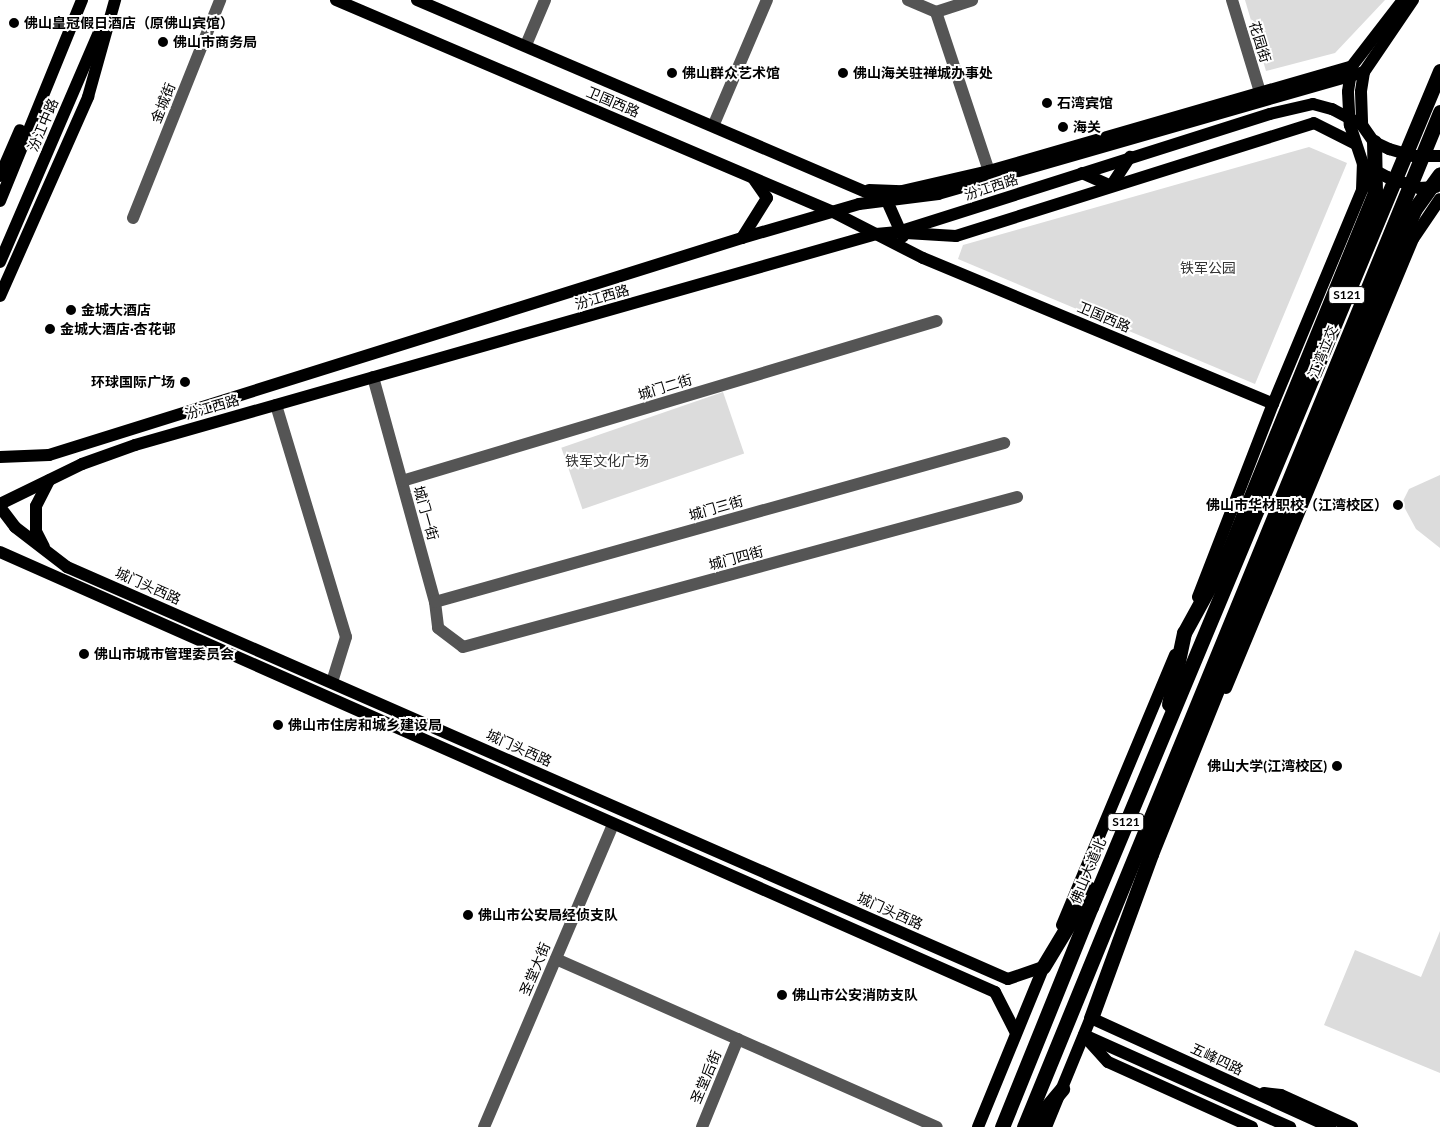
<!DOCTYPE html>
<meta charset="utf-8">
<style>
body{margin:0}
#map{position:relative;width:1440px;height:1127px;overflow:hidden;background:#fff;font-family:Lato,"Noto Sans SC",sans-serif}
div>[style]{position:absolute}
.green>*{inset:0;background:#dcdcdc;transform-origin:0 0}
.minor>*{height:12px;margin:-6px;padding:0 6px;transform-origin:6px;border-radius:6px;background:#555}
.major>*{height:12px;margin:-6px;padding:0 6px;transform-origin:6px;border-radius:6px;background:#000}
.highway>*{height:15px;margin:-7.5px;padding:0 7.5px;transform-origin:7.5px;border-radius:7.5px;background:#000}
.dots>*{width:14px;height:14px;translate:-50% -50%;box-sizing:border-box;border:2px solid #fff;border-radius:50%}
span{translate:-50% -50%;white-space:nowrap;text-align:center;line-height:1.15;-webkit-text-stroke:4px #fff;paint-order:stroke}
.shield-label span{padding:1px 4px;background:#fff;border:1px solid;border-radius:4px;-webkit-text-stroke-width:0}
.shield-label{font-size:12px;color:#000;font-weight:700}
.poi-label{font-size:14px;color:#000;font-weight:700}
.left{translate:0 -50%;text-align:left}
.right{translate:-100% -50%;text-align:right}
.street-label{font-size:14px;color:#000}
.park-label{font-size:14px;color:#333}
</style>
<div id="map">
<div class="green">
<div style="clip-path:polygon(1245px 0,1385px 0,1335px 53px,1266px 71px)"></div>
<div style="clip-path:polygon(1309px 147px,1347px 163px,1255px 384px,958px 259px,963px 245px)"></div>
<div style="left:723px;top:392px;width:65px;height:171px;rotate:71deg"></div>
<div style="clip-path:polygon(1440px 475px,1440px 548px,1416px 529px,1402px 503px,1409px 489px)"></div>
<div style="clip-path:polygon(1440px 931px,1440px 1073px,1324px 1025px,1355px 950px,1421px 977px)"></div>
</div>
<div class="minor">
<div style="left:908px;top:0;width:30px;rotate:23deg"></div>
<div style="left:936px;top:12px;width:38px;rotate:-18deg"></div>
<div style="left:1232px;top:0;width:96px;rotate:73.1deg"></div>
<div style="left:936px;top:12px;width:168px;rotate:71.6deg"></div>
<div style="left:526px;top:45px;width:49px;rotate:-67.1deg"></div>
<div style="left:714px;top:124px;width:135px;rotate:-66.9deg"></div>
<div style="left:133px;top:218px;width:235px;rotate:-68.2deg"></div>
<div style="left:373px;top:377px;width:233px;rotate:74.6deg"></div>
<div style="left:435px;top:602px;width:26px;rotate:83deg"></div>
<div style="left:438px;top:628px;width:31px;rotate:37deg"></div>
<div style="left:463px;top:647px;width:574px;rotate:-15.15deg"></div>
<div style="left:276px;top:405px;width:242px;rotate:73.2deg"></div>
<div style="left:346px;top:637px;width:47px;rotate:107.3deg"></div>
<div style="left:402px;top:481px;width:558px;rotate:-16.65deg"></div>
<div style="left:435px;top:602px;width:591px;rotate:-15.61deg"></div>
<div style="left:556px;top:959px;width:416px;rotate:23.8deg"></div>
<div style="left:484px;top:1127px;width:329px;rotate:-66.9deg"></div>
<div style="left:702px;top:1127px;width:95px;rotate:-67.8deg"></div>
</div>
<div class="major">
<div style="left:336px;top:0;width:540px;rotate:23.1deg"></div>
<div style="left:833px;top:212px;width:101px;rotate:27.1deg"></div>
<div style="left:923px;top:258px;width:379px;rotate:22.6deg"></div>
<div style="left:417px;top:0;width:511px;rotate:23.15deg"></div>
<div style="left:1403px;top:0;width:83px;rotate:127.7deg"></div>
<div style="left:1352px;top:66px;width:26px;rotate:99deg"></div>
<div style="left:1348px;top:92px;width:33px;rotate:87deg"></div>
<div style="left:1350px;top:125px;width:41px;rotate:71.6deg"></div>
<div style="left:1363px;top:164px;width:27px;rotate:28deg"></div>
<div style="left:1387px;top:177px;width:34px;rotate:19deg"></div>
<div style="left:1419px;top:188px;width:17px;rotate:-3deg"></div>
<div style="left:1413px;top:0;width:87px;rotate:124.2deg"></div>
<div style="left:1364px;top:72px;width:20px;rotate:99deg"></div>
<div style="left:1361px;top:92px;width:33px;rotate:88deg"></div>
<div style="left:1362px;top:125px;width:21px;rotate:55deg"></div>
<div style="left:1374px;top:142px;width:17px;rotate:25deg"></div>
<div style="left:1389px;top:149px;width:26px;rotate:16deg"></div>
<div style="left:1414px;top:156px;width:26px"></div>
<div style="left:1082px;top:173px;width:32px;rotate:24deg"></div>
<div style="left:1111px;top:186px;width:35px;rotate:-57deg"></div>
<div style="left:0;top:176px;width:50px;rotate:-66.5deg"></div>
<div style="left:981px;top:182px;width:14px;rotate:-54deg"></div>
<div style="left:989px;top:171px;width:378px;rotate:-16.1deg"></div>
<div style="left:869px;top:190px;width:33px;rotate:2deg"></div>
<div style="left:902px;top:191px;width:89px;rotate:-12.9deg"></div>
<div style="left:0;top:201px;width:217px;rotate:-67.8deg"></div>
<div style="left:887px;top:201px;width:39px;rotate:66deg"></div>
<div style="left:906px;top:233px;width:50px;rotate:3.4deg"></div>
<div style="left:956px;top:236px;width:375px;rotate:-17.5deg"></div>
<div style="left:1314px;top:123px;width:47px;rotate:26.6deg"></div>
<div style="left:742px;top:238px;width:47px;rotate:-58deg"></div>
<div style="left:767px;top:198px;width:24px;rotate:-125deg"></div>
<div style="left:0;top:262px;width:250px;rotate:-66.7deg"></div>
<div style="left:0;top:296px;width:218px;rotate:-66.1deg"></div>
<div style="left:88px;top:97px;width:101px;rotate:-74.4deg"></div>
<div style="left:0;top:457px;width:49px;rotate:-2.3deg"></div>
<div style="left:49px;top:455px;width:726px;rotate:-17.39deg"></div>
<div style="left:742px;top:238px;width:122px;rotate:-16.2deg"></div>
<div style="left:859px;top:204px;width:80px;rotate:-7.2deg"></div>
<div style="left:938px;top:194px;width:443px;rotate:-16deg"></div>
<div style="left:0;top:504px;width:91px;rotate:-26deg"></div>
<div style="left:82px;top:464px;width:56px;rotate:-19.7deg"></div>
<div style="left:135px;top:445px;width:770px;rotate:-15.89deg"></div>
<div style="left:876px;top:234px;width:22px;rotate:-5deg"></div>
<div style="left:898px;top:232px;width:390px;rotate:-17.6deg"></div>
<div style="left:1270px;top:114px;width:44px;rotate:-13.1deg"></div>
<div style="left:1313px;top:104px;width:20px;rotate:15deg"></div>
<div style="left:1332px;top:109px;width:34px;rotate:28deg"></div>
<div style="left:0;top:507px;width:25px;rotate:53deg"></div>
<div style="left:15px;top:527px;width:66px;rotate:37.6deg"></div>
<div style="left:67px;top:567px;width:1027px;rotate:23.65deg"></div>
<div style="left:1008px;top:979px;width:37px;rotate:-19deg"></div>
<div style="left:44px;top:547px;width:18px;rotate:-117deg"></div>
<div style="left:36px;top:531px;width:25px;rotate:-90deg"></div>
<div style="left:36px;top:506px;width:29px;rotate:-63deg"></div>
<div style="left:0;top:552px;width:1088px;rotate:23.86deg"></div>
<div style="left:995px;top:992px;width:46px;rotate:62.9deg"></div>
<div style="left:1198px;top:597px;width:207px;rotate:-68.8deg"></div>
<div style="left:1273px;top:404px;width:232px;rotate:-67.4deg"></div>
<div style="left:1362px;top:190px;width:26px;rotate:-88deg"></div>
<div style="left:1226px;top:688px;width:486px;rotate:-67.4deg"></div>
<div style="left:1413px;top:239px;width:48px;rotate:-56deg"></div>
<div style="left:1062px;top:925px;width:293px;rotate:-67.3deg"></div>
<div style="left:1091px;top:1018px;width:263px;rotate:24.5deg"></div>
<div style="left:1084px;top:1035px;width:226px;rotate:24.1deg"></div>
<div style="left:1087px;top:1039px;width:31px;rotate:48deg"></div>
<div style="left:1108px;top:1062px;width:158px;rotate:24.3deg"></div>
<div style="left:1264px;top:1093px;width:17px;rotate:7deg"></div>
<div style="left:1281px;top:1095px;width:78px;rotate:24.3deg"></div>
<div style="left:978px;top:1127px;width:176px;rotate:-67.7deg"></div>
<div style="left:1046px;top:1127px;width:126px;rotate:-67.7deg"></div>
</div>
<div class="highway">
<div style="left:1169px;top:704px;width:73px;rotate:-78.1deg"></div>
<div style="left:1184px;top:633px;width:91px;rotate:-61.2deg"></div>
<div style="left:1228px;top:553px;width:390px;rotate:-67.8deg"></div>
<div style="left:1375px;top:192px;width:50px;rotate:-91.1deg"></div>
<div style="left:1043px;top:967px;width:91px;rotate:-58.9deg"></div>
<div style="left:1091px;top:1018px;width:175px;rotate:-69.9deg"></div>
<div style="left:1151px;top:854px;width:454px;rotate:-68.1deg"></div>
<div style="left:1320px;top:433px;width:242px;rotate:-67.1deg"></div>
<div style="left:1414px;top:210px;width:44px;rotate:-54.2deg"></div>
<div style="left:1002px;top:1127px;width:237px;rotate:-68deg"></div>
<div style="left:1091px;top:907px;width:906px;rotate:-67.34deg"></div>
<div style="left:1024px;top:1127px;width:1097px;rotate:-67.71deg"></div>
<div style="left:1030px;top:1127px;width:50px;rotate:-49.9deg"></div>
</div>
<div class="dots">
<div style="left:14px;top:23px;background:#000"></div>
<div style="left:163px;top:42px;background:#000"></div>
<div style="left:672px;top:73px;background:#000"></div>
<div style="left:843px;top:73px;background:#000"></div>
<div style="left:1047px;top:103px;background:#000"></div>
<div style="left:1063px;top:127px;background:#000"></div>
<div style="left:71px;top:310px;background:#000"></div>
<div style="left:50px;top:329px;background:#000"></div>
<div style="left:185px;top:382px;background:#000"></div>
<div style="left:1398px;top:505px;background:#000"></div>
<div style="left:84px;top:654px;background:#000"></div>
<div style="left:278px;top:725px;background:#000"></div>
<div style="left:1337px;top:766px;background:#000"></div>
<div style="left:468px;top:915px;background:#000"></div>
<div style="left:782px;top:995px;background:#000"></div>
</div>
<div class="shield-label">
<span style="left:1347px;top:295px">S121</span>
<span style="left:1126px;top:822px">S121</span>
</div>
<div class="poi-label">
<span class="left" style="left:24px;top:23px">佛山皇冠假日酒店（原佛山宾馆）</span>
<span class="left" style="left:173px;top:42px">佛山市商务局</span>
<span class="left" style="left:682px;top:73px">佛山群众艺术馆</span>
<span class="left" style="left:853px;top:73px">佛山海关驻禅城办事处</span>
<span class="left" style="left:1057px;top:103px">石湾宾馆</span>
<span class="left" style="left:1073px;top:127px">海关</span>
<span class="left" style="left:81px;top:310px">金城大酒店</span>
<span class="left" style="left:60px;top:329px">金城大酒店·杏花邨</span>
<span class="right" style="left:175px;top:382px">环球国际广场</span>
<span class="right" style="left:1388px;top:505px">佛山市华材职校（江湾校区）</span>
<span class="left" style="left:94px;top:654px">佛山市城市管理委员会</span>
<span class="left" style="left:288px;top:725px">佛山市住房和城乡建设局</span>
<span class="right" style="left:1327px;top:766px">佛山大学(江湾校区)</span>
<span class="left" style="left:478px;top:915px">佛山市公安局经侦支队</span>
<span class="left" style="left:792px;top:995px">佛山市公安消防支队</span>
</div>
<div class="street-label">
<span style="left:1260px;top:42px;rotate:73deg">花园街</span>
<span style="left:613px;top:102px;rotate:23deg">卫国西路</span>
<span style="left:163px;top:103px;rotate:-68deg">金城街</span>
<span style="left:43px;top:125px;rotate:-67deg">汾江中路</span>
<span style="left:991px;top:187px;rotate:-18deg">汾江西路</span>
<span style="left:602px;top:297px;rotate:-16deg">汾江西路</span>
<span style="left:1104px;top:317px;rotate:23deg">卫国西路</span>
<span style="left:1323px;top:352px;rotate:-68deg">江湾立交</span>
<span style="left:665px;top:387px;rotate:-17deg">城门二街</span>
<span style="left:212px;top:407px;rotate:-16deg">汾江西路</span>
<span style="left:716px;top:508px;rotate:-16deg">城门三街</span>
<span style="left:426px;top:513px;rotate:74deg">城门一街</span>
<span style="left:736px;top:558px;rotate:-15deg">城门四街</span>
<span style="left:148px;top:586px;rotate:24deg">城门头西路</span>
<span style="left:519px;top:748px;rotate:24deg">城门头西路</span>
<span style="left:1088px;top:871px;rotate:-67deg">佛山大道北</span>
<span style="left:890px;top:911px;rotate:24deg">城门头西路</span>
<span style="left:535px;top:969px;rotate:-67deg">圣堂大街</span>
<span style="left:1217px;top:1059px;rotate:25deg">五峰四路</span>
<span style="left:706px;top:1077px;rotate:-67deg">圣堂后街</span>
</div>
<div class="park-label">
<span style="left:1208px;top:268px">铁军公园</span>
<span style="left:607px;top:461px">铁军文化广场</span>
</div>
</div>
